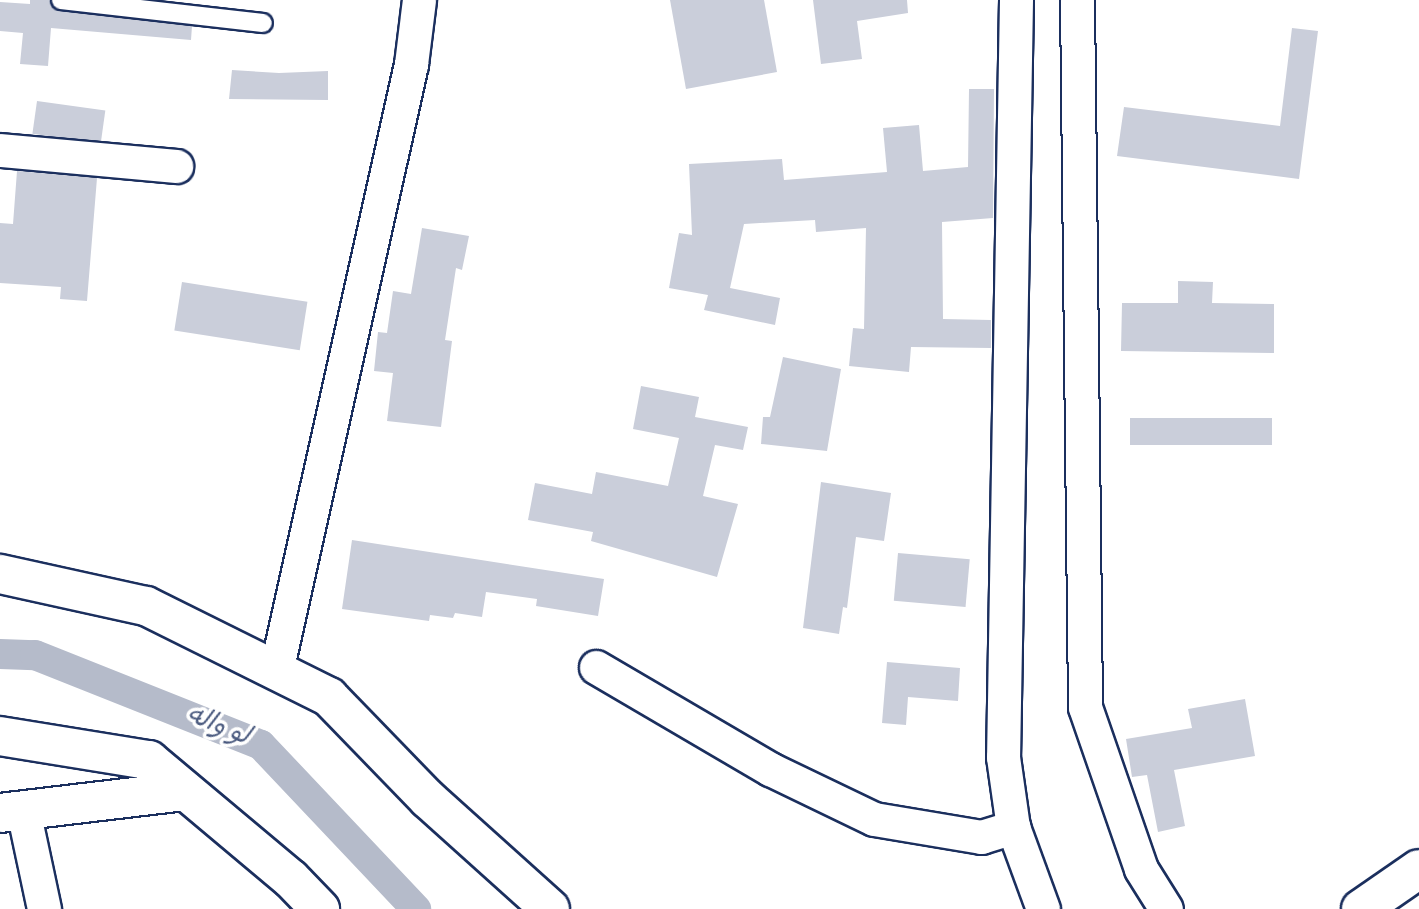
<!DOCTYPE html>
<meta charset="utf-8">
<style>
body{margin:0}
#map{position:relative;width:1419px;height:909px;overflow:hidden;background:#fff;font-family:"Gochi Hand","Playpen Sans Arabic",sans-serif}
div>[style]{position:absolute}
.canal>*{height:30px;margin:-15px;padding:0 15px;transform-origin:15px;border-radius:15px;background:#b5bbca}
.building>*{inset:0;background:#caceda;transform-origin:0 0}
.roads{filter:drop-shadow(2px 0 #1b2f5e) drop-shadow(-2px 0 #1b2f5e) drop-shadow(0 2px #1b2f5e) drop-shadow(0 -2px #1b2f5e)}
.service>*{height:18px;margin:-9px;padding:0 9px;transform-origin:9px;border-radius:9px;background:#fff}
.minor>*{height:33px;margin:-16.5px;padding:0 16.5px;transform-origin:16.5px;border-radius:16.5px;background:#fff}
.tertiary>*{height:38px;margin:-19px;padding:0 19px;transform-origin:19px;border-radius:19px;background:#fff}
span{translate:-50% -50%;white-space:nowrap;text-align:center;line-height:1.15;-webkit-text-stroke:7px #fff;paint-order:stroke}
.water-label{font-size:26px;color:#49597e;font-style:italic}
</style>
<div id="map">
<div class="canal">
<div style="left:0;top:654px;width:35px;rotate:2deg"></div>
<div style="left:35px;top:655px;width:243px;rotate:21.7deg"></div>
<div style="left:261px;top:745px;width:226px;rotate:46.6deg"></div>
</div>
<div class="building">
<div style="clip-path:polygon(30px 0,50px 0,54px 9px,60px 11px,192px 26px,191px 40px,51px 28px,48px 66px,20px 64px,23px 33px,0 31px,0 2px,30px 4px)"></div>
<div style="clip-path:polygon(670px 0,764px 0,777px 72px,686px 89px)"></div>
<div style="clip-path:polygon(813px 0,907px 0,908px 13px,857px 21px,862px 59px,821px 64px)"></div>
<div style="clip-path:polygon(1292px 28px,1318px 31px,1299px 179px,1117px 156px,1124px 107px,1280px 126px)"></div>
<div style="clip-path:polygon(232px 70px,279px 73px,328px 71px,328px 100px,229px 99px)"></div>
<div style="clip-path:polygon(969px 89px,994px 89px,993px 218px,942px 222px,943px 319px,991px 320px,991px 348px,911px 347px,909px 372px,849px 366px,853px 328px,864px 329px,866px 228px,816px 232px,815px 220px,744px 224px,730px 288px,780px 298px,775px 325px,704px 310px,708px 295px,669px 288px,679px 233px,692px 235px,689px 164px,782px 159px,784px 180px,887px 172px,883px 128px,919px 125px,923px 171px,968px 167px)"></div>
<div style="left:37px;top:101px;width:69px;height:33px;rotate:8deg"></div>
<div style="clip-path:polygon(17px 171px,97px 178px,87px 301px,60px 299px,61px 287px,0 283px,0 223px,13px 224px)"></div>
<div style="clip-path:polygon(422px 228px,469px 236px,462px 270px,456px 268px,445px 340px,452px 341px,441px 427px,387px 421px,393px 373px,374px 371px,378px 332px,387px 333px,393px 291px,411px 294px)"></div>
<div style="clip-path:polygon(1178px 281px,1213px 282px,1212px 303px,1274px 304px,1274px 353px,1121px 351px,1122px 303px,1178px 303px)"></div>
<div style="left:182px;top:282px;width:127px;height:49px;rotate:9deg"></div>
<div style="clip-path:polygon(783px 357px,841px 369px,827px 451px,761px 444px,763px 417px,770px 417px)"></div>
<div style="clip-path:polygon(641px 386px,699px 397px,695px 417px,748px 427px,743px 450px,715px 445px,703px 496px,738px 504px,717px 577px,591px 541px,593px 532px,528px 520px,535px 483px,592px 494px,596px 472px,668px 486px,679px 438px,633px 429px)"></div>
<div style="left:1130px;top:418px;width:142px;height:27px"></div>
<div style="clip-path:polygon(821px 482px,891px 493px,884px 541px,856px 537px,847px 608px,843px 607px,839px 634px,803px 628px)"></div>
<div style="clip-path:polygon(352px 540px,604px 579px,598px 616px,536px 606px,537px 599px,486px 592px,482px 617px,455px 613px,453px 618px,430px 615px,429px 621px,342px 609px)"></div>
<div style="left:898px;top:553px;width:72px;height:48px;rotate:5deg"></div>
<div style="clip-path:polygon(887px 662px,960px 668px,958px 701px,908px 697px,906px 725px,882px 723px)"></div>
<div style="clip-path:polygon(1245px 699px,1255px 756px,1174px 770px,1185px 826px,1158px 832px,1147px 775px,1132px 777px,1126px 739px,1192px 728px,1188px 709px)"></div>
</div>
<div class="roads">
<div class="service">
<div style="left:61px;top:0;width:203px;rotate:6.5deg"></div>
</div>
<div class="minor">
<div style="left:1016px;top:0;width:757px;rotate:90.98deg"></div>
<div style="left:1003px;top:757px;width:71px;rotate:81.9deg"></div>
<div style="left:1013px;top:827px;width:87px;rotate:69.9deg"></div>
<div style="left:1077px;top:0;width:707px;rotate:89.35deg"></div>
<div style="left:1085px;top:707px;width:171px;rotate:70.9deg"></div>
<div style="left:1141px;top:869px;width:47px;rotate:58deg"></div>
<div style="left:0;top:150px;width:177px;rotate:5.2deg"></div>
<div style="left:596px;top:667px;width:202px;rotate:30.4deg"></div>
<div style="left:770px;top:769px;width:115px;rotate:25.7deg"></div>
<div style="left:874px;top:819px;width:109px;rotate:9.5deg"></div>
<div style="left:981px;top:837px;width:34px;rotate:-17deg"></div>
<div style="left:276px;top:671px;width:622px;rotate:-77.46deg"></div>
<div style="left:411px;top:64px;width:64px;rotate:-82.9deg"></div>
<div style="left:23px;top:810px;width:101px;rotate:78deg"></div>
</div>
<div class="tertiary">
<div style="left:0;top:574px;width:149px;rotate:12.4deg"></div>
<div style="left:146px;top:606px;width:204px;rotate:26.4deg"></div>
<div style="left:329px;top:697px;width:142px;rotate:45.9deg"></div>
<div style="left:428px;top:799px;width:164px;rotate:42deg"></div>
<div style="left:0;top:736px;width:151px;rotate:9.2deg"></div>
<div style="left:149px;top:760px;width:185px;rotate:40deg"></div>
<div style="left:291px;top:879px;width:42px;rotate:46deg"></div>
<div style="left:0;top:813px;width:186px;rotate:-6.8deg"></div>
<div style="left:1361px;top:909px;width:70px;rotate:-34.6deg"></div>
</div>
</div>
<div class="water-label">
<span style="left:217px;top:728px;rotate:22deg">لو واله</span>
</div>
</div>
